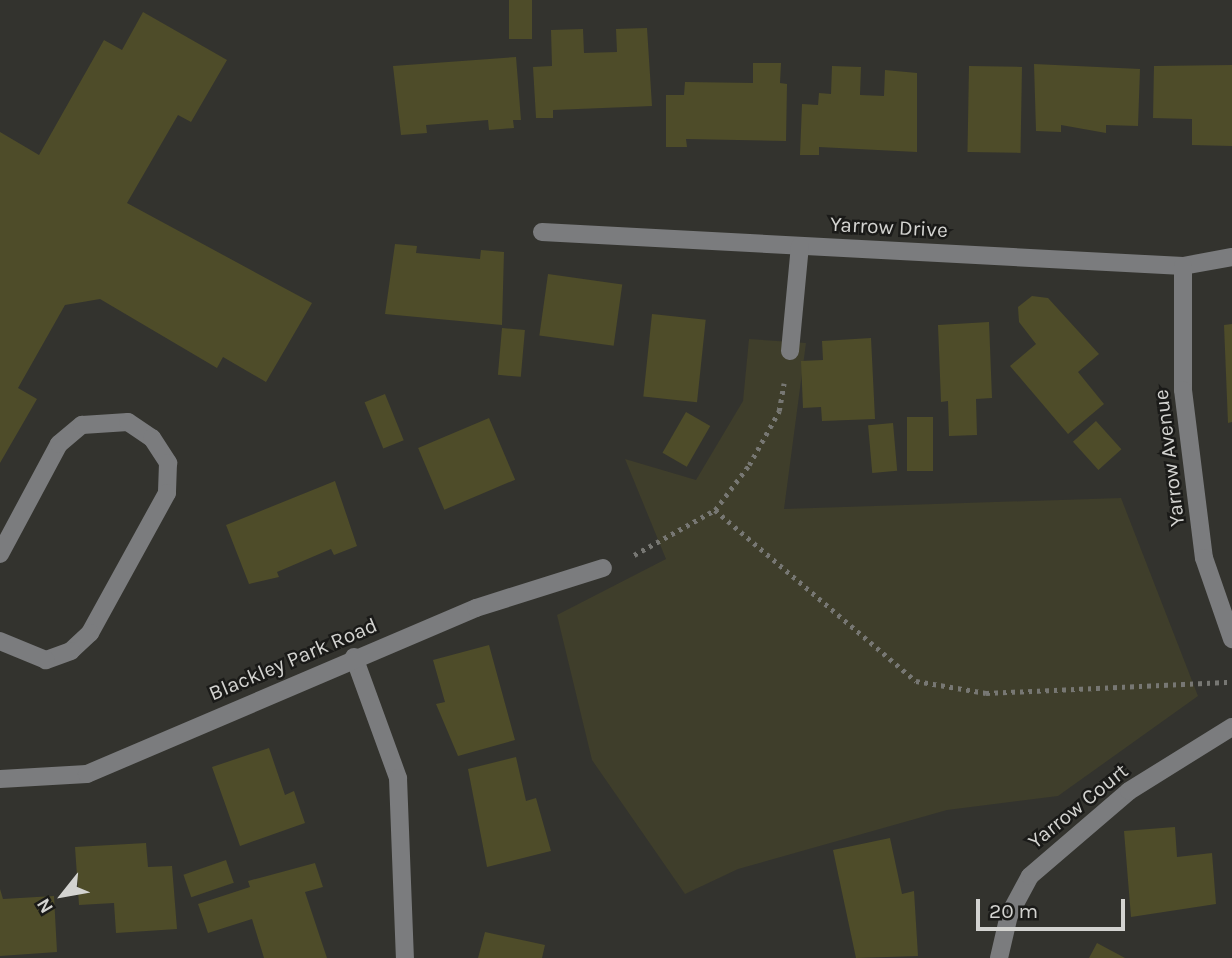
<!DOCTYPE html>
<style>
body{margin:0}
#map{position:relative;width:1232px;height:958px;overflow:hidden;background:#33332e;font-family:Karla,sans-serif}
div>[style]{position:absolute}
.green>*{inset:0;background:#3f3e2b}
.building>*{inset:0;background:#4e4c29;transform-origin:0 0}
.path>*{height:4.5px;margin-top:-2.25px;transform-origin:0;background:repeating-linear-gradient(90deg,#777773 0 3.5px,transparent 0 8.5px)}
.minor>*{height:18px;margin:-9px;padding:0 9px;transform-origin:9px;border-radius:9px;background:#7b7c7e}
span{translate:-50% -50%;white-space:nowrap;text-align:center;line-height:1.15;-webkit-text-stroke:5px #1a1a18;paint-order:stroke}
.street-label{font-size:21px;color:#d3d3d0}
.north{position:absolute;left:28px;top:860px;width:70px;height:70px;-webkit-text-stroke:5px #1a1a18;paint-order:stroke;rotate:239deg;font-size:19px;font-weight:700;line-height:28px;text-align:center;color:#d3d3d0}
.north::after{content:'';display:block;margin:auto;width:24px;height:32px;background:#d3d3d0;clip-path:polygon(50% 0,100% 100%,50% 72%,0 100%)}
.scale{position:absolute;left:976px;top:899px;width:149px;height:32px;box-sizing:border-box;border:4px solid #d3d3d0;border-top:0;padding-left:9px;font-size:21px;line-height:24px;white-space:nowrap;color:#d3d3d0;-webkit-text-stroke:5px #1a1a18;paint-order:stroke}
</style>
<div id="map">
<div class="green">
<div style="clip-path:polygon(749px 339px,806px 343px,784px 509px,1121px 498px,1198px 696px,1058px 796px,947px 810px,738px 869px,685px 894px,592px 760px,557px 615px,666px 559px,625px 459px,696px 480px,743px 401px)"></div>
</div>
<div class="building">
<div style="left:509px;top:0;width:23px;height:39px"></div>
<div style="clip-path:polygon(143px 12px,227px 60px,191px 122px,178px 115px,127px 203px,312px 303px,266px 382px,223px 357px,217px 368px,100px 299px,65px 305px,18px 388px,37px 399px,0 463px,0 132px,39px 155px,104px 40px,122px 50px)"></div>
<div style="clip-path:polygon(647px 28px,652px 106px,553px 110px,553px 118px,536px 118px,533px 67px,552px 66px,551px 30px,583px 29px,584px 53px,617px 52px,616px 29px)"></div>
<div style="clip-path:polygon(516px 57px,521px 120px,513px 120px,514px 128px,489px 130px,488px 120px,426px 125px,427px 133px,401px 135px,393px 66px)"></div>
<div style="clip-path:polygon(753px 63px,781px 63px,780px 83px,787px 84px,786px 141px,686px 139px,687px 147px,666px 147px,666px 95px,684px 95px,685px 82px,753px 83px)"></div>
<div style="clip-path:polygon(1034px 64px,1140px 69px,1138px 126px,1106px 125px,1106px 133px,1061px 125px,1061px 132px,1036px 131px)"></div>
<div style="clip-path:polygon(1232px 65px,1232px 146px,1192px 145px,1192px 119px,1153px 118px,1154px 66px)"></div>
<div style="clip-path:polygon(832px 66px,861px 67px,860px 95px,884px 96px,885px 70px,917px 73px,917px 152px,819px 147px,819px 155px,800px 155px,802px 104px,818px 105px,819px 93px,831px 94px)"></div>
<div style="left:969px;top:66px;width:53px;height:86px;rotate:1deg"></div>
<div style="clip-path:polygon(395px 244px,417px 246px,416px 253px,480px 259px,481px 250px,504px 252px,502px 325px,385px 314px)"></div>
<div style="left:548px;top:274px;width:75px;height:62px;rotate:8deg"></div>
<div style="clip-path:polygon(1032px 296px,1048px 298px,1099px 354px,1078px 372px,1104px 404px,1068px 434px,1010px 366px,1036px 344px,1019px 322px,1018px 307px)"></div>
<div style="left:652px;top:314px;width:54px;height:83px;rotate:6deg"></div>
<div style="clip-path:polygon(989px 322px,992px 398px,976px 399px,977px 435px,949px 436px,948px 401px,941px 402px,938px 325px)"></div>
<div style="clip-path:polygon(1232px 324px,1232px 422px,1228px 423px,1224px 325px)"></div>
<div style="left:502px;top:328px;width:23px;height:47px;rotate:5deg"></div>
<div style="clip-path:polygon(871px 338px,875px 419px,822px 421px,821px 407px,803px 408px,801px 361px,823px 360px,822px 341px)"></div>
<div style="left:385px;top:394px;width:50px;height:22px;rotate:68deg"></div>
<div style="left:686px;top:412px;width:28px;height:47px;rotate:30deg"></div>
<div style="left:907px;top:417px;width:26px;height:54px"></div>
<div style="left:489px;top:418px;width:67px;height:77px;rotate:67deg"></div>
<div style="left:1096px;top:421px;width:38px;height:31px;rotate:48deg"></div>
<div style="left:893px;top:423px;width:48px;height:25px;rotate:85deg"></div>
<div style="clip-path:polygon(335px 481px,357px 546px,334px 555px,331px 549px,277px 572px,279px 577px,249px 584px,226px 525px)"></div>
<div style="clip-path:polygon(489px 645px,515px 740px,458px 756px,436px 704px,445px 702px,433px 660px)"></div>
<div style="clip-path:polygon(269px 748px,285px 795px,294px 791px,305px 823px,240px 846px,212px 767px)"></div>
<div style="clip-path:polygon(516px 757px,526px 801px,536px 798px,551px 851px,487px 867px,468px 769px)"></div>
<div style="clip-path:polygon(1175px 827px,1177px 857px,1212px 853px,1216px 904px,1131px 917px,1124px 831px)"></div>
<div style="clip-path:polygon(890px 838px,902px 894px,914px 891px,918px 956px,856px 958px,833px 850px)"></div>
<div style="clip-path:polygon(146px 843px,148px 867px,172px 866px,177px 929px,116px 933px,114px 903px,79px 905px,75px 847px)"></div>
<div style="left:226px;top:860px;width:24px;height:45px;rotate:71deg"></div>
<div style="clip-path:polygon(315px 863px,323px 887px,305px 892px,327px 958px,264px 958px,252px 919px,208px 933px,198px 904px,250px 887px,248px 881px)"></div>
<div style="clip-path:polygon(0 889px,3px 899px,54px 896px,57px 952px,0 956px)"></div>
<div style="clip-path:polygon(485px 932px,545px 945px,542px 958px,478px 958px)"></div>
<div style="clip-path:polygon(1097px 943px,1125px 958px,1089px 958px)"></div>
</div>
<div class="path">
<div style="left:715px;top:510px;width:264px;rotate:40.4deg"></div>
<div style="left:916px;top:681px;width:71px;rotate:9.7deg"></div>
<div style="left:986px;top:693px;width:246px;rotate:-2.6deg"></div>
<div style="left:634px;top:555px;width:93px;rotate:-29.1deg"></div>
<div style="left:715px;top:510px;width:56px;rotate:-52.9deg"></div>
<div style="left:749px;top:465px;width:62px;rotate:-60.9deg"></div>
<div style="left:779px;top:411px;width:28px;rotate:-80deg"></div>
</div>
<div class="minor">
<div style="left:542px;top:232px;width:642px;rotate:3.04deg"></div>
<div style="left:1183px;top:266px;width:50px;rotate:-10.4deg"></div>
<div style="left:1183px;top:266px;width:124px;rotate:90deg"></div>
<div style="left:1183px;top:390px;width:169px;rotate:82.9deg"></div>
<div style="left:1204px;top:558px;width:86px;rotate:70.9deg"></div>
<div style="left:790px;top:351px;width:105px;rotate:-84.6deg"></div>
<div style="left:0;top:554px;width:125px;rotate:-61.8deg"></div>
<div style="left:59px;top:444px;width:30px;rotate:-40deg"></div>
<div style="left:82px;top:425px;width:46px;rotate:-3.7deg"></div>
<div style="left:128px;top:422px;width:29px;rotate:34deg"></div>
<div style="left:152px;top:438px;width:30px;rotate:57deg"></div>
<div style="left:168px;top:463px;width:30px;rotate:92deg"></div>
<div style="left:167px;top:493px;width:160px;rotate:118.8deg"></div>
<div style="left:90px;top:633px;width:26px;rotate:137deg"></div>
<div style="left:71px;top:651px;width:27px;rotate:160deg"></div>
<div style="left:46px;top:660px;width:50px;rotate:-157.6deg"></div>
<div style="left:354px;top:657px;width:129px;rotate:70deg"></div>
<div style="left:398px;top:778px;width:180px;rotate:87.8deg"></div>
<div style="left:0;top:779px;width:87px;rotate:-3.3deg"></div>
<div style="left:87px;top:774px;width:423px;rotate:-23.1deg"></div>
<div style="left:476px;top:608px;width:133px;rotate:-17.5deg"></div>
<div style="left:999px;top:958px;width:44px;rotate:-76.9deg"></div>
<div style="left:1009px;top:915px;width:44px;rotate:-61.7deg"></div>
<div style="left:1030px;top:876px;width:130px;rotate:-40.6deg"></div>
<div style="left:1129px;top:791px;width:121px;rotate:-31.9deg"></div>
</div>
<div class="street-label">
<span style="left:889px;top:227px;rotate:3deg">Yarrow Drive</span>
<span style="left:1169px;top:458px;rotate:-97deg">Yarrow Avenue</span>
<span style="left:293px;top:659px;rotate:-23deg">Blackley Park Road</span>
<span style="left:1078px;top:806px;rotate:-39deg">Yarrow Court</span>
</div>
<div class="north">N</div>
<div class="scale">20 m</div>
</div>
